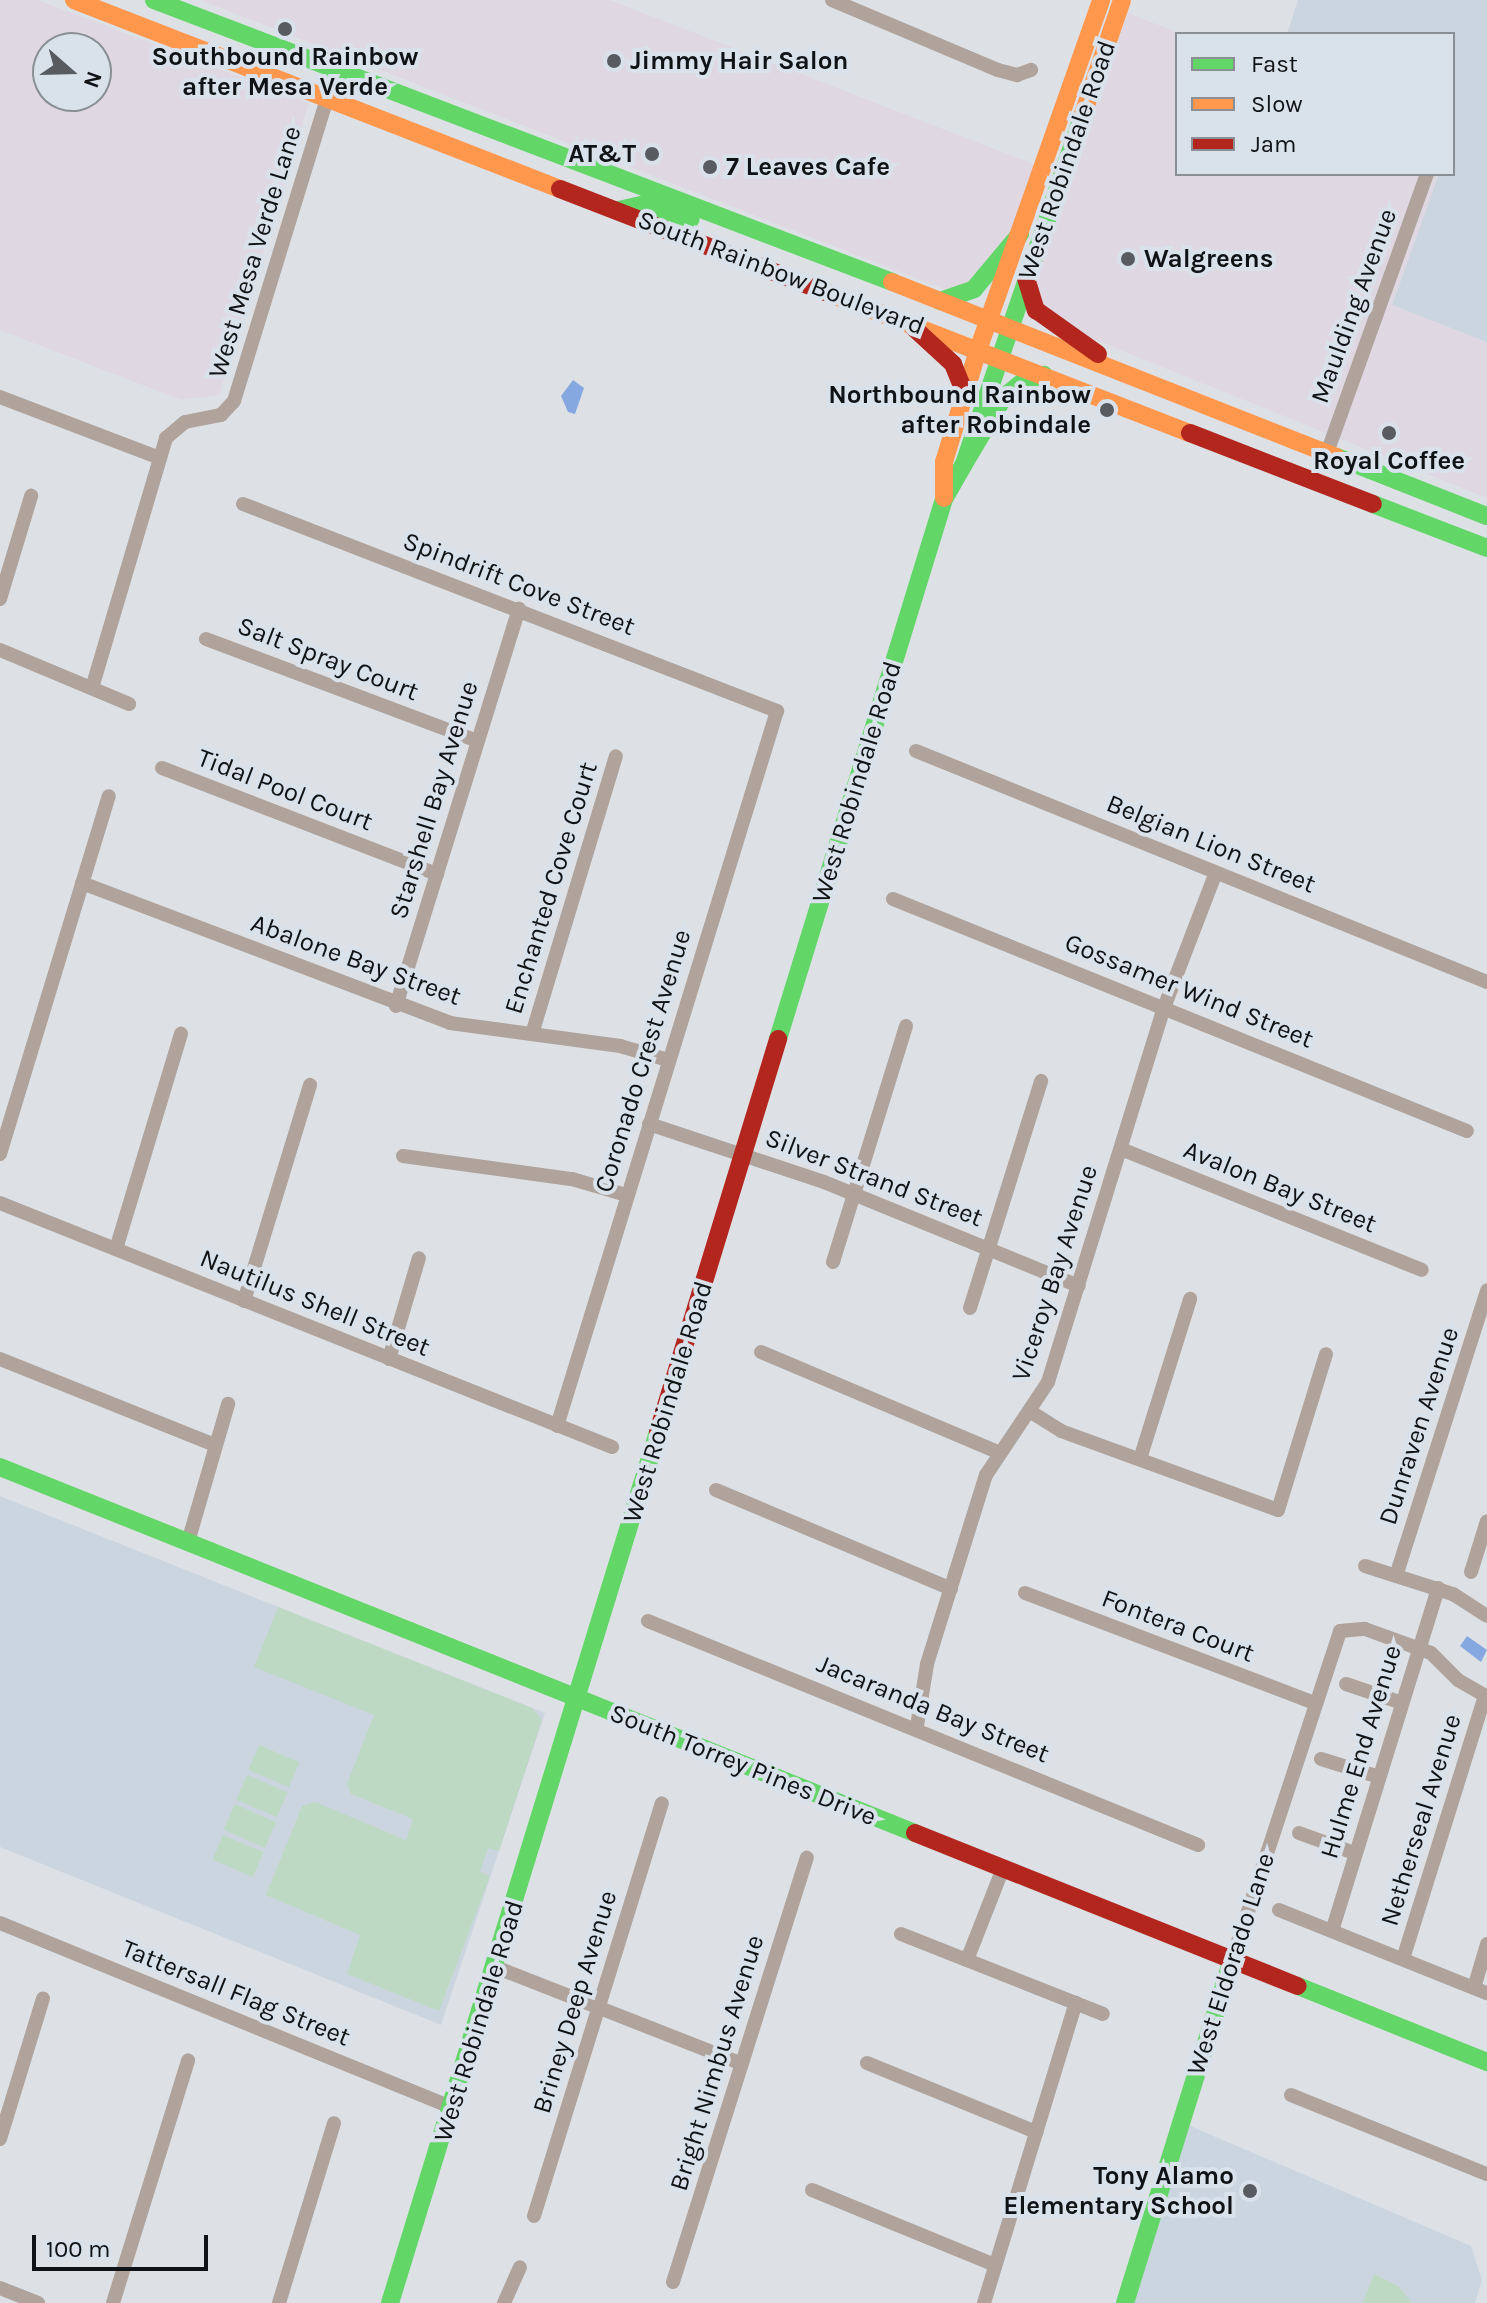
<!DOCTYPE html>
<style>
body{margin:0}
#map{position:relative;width:1487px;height:2303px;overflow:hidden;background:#dde1e6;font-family:Karla,sans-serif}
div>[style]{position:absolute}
.commercial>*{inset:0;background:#dfd8e3}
.built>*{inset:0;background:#cbd5df}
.green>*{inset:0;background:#bed9c3;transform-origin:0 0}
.water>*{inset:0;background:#86a8e0}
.street>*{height:14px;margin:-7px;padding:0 7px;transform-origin:7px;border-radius:7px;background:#afa39b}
.fast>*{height:18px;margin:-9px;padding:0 9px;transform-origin:9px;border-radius:9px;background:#63d668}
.slow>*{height:18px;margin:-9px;padding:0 9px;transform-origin:9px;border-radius:9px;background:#ff974d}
.jam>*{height:18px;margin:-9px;padding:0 9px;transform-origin:9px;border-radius:9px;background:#b3261e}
.dots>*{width:22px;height:22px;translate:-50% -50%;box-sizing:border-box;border:4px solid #d9e1ea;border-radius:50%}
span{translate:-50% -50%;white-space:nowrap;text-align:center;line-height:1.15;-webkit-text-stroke:8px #d9e1ea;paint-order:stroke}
.poi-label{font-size:26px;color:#101316;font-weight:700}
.left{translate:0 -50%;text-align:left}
.right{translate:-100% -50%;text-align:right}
.street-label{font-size:26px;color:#101316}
.legend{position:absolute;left:1175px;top:32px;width:280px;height:144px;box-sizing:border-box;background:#d9e1ea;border:2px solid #898f95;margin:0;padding:10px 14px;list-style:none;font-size:24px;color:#101316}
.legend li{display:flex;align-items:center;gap:16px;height:40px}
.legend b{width:40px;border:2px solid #898f95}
.north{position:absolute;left:32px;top:32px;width:80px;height:80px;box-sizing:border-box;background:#d9e1ea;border:2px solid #898f95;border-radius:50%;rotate:110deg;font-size:22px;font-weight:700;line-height:32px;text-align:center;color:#101316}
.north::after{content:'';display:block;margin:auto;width:28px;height:36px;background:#585b5f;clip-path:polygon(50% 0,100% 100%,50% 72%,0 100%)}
.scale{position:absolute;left:32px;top:2235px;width:176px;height:36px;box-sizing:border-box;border:4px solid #101316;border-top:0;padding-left:10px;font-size:24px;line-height:28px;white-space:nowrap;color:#101316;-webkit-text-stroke:6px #d9e1ea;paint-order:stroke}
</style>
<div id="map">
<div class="commercial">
<div style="clip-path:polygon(evenodd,0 0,38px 0,309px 103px,219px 395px,181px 400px,0 330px,0 0,96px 48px,96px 96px,48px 96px,48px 48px,96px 48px)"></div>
<div style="clip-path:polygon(200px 0,610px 0,1036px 165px,1009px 237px,970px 286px,949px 291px)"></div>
<div style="clip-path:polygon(1128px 13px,1182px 34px,1177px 34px,1177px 174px,1439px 174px,1392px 305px,1487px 342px,1487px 498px,1080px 334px,1040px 305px,1033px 282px)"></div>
</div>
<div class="built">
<div style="clip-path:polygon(1298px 0,1487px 0,1487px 342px,1392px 305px,1439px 174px,1453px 174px,1453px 34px,1287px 34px)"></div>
<div style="clip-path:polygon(0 1496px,545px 1713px,441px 2025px,0 1847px)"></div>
<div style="clip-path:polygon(1181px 2122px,1471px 2246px,1482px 2280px,1475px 2303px,1125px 2303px)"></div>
</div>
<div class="green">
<div style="clip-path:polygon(278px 1607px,532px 1708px,542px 1720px,499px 1851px,488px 1848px,480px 1872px,490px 1876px,439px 2011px,347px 1974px,360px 1935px,266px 1895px,302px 1806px,315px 1802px,406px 1840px,413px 1819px,351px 1794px,347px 1784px,374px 1715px,254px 1667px)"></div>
<div style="left:259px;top:1745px;width:44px;height:27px;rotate:23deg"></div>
<div style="left:247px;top:1775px;width:44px;height:27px;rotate:23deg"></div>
<div style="left:235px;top:1804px;width:45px;height:28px;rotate:24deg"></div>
<div style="left:223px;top:1835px;width:44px;height:27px;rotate:23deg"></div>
<div style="clip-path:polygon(1374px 2274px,1398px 2286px,1412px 2303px,1363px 2303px)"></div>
</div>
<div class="water">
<div style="clip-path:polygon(573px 380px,584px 388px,575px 414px,568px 412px,561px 396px)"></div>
<div style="clip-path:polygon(1467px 1636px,1487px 1650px,1481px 1662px,1460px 1646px)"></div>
</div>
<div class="street">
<div style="left:832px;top:0;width:180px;rotate:22.9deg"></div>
<div style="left:998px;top:70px;width:20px;rotate:15deg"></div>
<div style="left:1017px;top:75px;width:15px;rotate:-20deg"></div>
<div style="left:0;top:397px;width:171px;rotate:20.9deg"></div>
<div style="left:1327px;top:453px;width:296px;rotate:-70.3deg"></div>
<div style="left:243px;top:504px;width:573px;rotate:21.19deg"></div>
<div style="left:777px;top:711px;width:748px;rotate:107.1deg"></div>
<div style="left:0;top:599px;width:108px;rotate:-73.2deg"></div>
<div style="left:206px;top:639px;width:290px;rotate:20.6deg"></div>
<div style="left:0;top:650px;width:140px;rotate:22.7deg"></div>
<div style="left:92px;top:688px;width:261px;rotate:-73.5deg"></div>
<div style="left:166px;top:438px;width:25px;rotate:-40deg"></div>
<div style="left:185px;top:422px;width:37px;rotate:-11deg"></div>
<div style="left:221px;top:415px;width:19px;rotate:-47deg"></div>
<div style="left:234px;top:401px;width:316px;rotate:-72.9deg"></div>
<div style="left:916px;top:751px;width:616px;rotate:22.03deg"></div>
<div style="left:162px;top:768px;width:295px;rotate:21.1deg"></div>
<div style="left:82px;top:883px;width:394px;rotate:20.8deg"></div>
<div style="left:450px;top:1023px;width:172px;rotate:7.7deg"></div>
<div style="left:620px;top:1046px;width:50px;rotate:16.3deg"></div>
<div style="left:893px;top:899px;width:619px;rotate:22.01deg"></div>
<div style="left:396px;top:1006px;width:416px;rotate:-72.8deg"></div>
<div style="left:532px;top:1034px;width:290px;rotate:-73.2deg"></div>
<div style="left:649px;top:1124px;width:184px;rotate:18.3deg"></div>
<div style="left:824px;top:1182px;width:275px;rotate:22.2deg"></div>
<div style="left:1121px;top:1149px;width:324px;rotate:21.9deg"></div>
<div style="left:0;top:1154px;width:374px;rotate:-73.1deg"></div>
<div style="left:403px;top:1156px;width:171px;rotate:7.8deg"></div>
<div style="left:572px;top:1179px;width:56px;rotate:16.5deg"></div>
<div style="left:0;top:1203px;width:659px;rotate:21.74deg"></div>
<div style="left:116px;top:1249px;width:225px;rotate:-73.2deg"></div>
<div style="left:833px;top:1262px;width:247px;rotate:-72.8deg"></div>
<div style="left:244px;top:1301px;width:226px;rotate:-73deg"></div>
<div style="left:970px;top:1308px;width:238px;rotate:-72.6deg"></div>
<div style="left:761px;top:1352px;width:257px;rotate:22.9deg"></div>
<div style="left:0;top:1359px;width:232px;rotate:21.8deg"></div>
<div style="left:389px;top:1359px;width:105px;rotate:-73.5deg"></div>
<div style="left:1031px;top:1412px;width:36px;rotate:32deg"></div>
<div style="left:1061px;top:1431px;width:231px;rotate:20deg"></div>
<div style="left:1278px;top:1510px;width:163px;rotate:-72.9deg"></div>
<div style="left:1140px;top:1459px;width:168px;rotate:-72.6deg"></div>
<div style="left:716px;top:1490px;width:255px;rotate:22.8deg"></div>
<div style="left:188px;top:1542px;width:144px;rotate:-73.8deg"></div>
<div style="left:1365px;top:1566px;width:92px;rotate:17.7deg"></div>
<div style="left:1453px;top:1594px;width:40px;rotate:32.9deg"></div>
<div style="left:1471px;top:1572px;width:53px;rotate:-72.6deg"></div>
<div style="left:1396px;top:1576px;width:300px;rotate:-72.3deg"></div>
<div style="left:1025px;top:1593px;width:309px;rotate:20.8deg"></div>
<div style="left:648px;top:1621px;width:594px;rotate:22.16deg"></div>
<div style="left:1346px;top:1684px;width:59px;rotate:18.7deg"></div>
<div style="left:917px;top:1726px;width:63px;rotate:-80.8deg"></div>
<div style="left:927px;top:1664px;width:198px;rotate:-72.7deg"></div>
<div style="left:986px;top:1475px;width:112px;rotate:-56.3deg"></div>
<div style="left:1048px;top:1382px;width:395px;rotate:-72.8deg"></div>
<div style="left:1165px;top:1005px;width:142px;rotate:-69deg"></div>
<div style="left:1321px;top:1759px;width:61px;rotate:17.2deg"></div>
<div style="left:1299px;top:1833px;width:59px;rotate:20deg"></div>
<div style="left:1279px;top:1910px;width:224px;rotate:21.8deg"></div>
<div style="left:0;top:1923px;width:489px;rotate:22.2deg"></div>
<div style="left:1332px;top:1931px;width:359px;rotate:-72.8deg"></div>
<div style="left:901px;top:1934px;width:217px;rotate:21.6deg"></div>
<div style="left:1403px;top:1959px;width:275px;rotate:-72.7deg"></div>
<div style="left:967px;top:1960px;width:99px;rotate:-68.6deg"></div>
<div style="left:1232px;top:1960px;width:346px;rotate:-71.8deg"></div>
<div style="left:1340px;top:1631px;width:25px;rotate:-5deg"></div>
<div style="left:1365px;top:1629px;width:70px;rotate:20deg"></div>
<div style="left:1431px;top:1653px;width:38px;rotate:45deg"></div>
<div style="left:1458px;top:1680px;width:34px;rotate:30deg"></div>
<div style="left:495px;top:1967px;width:265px;rotate:21.4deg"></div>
<div style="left:1474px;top:1988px;width:46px;rotate:-73.5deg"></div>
<div style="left:867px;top:2063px;width:183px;rotate:22.2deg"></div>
<div style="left:1291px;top:2095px;width:211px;rotate:22deg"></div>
<div style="left:0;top:2139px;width:147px;rotate:-73deg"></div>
<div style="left:812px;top:2190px;width:198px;rotate:22.3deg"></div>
<div style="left:534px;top:2216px;width:432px;rotate:-72.8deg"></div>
<div style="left:673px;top:2282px;width:445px;rotate:-72.5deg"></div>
<div style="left:0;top:2288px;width:41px;rotate:21.5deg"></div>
<div style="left:113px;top:2303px;width:254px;rotate:-72.8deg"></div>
<div style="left:279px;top:2303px;width:188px;rotate:-73deg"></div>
<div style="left:504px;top:2303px;width:39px;rotate:-66deg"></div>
<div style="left:984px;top:2303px;width:314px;rotate:-73deg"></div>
</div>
<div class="fast">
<div style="left:154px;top:0;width:790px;rotate:20.91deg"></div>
<div style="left:619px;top:210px;width:27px;rotate:-13deg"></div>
<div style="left:645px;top:204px;width:48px;rotate:18.1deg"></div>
<div style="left:940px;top:301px;width:36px;rotate:-19deg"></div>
<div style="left:974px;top:289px;width:72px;rotate:-50.1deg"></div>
<div style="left:1337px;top:457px;width:161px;rotate:21.5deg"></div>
<div style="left:964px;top:464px;width:78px;rotate:-59.2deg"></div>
<div style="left:1004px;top:397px;width:26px;rotate:-39deg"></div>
<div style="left:1024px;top:381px;width:21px;rotate:-17deg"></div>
<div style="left:1373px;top:504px;width:122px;rotate:21.1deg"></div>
<div style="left:778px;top:1039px;width:565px;rotate:-72.91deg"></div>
<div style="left:944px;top:499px;width:40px;rotate:-60.3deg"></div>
<div style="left:964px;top:464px;width:370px;rotate:-71.2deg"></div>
<div style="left:0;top:1467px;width:985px;rotate:21.8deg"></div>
<div style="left:1298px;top:1986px;width:204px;rotate:21.9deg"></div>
<div style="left:390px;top:2303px;width:911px;rotate:-72.9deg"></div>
<div style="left:1125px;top:2303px;width:359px;rotate:-72.7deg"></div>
</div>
<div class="slow">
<div style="left:74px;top:0;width:521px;rotate:21.25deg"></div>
<div style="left:1083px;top:114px;width:120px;rotate:-71.1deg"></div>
<div style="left:892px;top:282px;width:478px;rotate:21.5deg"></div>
<div style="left:826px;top:292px;width:390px;rotate:21.2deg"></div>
<div style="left:944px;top:498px;width:36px;rotate:-90deg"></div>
<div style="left:944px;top:462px;width:117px;rotate:-73.1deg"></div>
<div style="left:978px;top:350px;width:371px;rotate:-70.6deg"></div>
</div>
<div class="jam">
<div style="left:560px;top:189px;width:285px;rotate:21.2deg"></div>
<div style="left:1026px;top:278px;width:34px;rotate:73deg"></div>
<div style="left:1036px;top:310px;width:76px;rotate:35.4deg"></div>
<div style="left:915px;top:329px;width:52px;rotate:42.6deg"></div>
<div style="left:953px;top:364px;width:31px;rotate:68deg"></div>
<div style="left:1190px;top:433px;width:196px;rotate:21.2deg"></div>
<div style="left:658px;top:1432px;width:411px;rotate:-73deg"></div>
<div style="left:915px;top:1833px;width:412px;rotate:21.8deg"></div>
</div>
<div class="dots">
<div style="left:285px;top:29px;background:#585b5f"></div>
<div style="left:614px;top:61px;background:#585b5f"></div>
<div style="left:652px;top:154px;background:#585b5f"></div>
<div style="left:710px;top:167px;background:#585b5f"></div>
<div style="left:1128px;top:259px;background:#585b5f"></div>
<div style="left:1107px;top:410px;background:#585b5f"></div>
<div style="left:1389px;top:433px;background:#585b5f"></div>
<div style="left:1250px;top:2191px;background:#585b5f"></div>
</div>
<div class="poi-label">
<span style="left:285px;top:72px">Southbound Rainbow<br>after Mesa Verde</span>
<span class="left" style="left:630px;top:61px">Jimmy Hair Salon</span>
<span class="right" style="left:636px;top:154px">AT&amp;T</span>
<span class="left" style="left:726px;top:167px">7 Leaves Cafe</span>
<span class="left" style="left:1144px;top:259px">Walgreens</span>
<span class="right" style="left:1091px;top:410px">Northbound Rainbow<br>after Robindale</span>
<span style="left:1389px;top:461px">Royal Coffee</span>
<span class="right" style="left:1234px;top:2191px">Tony Alamo<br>Elementary School</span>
</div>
<div class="street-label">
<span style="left:1067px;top:160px;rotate:-71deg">West Robindale Road</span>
<span style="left:255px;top:252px;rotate:-73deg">West Mesa Verde Lane</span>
<span style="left:781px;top:273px;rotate:21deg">South Rainbow Boulevard</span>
<span style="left:1354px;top:306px;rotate:-70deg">Maulding Avenue</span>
<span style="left:519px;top:584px;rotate:21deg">Spindrift Cove Street</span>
<span style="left:328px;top:659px;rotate:21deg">Salt Spray Court</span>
<span style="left:857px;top:782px;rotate:-73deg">West Robindale Road</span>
<span style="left:285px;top:790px;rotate:21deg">Tidal Pool Court</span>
<span style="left:434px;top:800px;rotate:-73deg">Starshell Bay Avenue</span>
<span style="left:1211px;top:844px;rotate:22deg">Belgian Lion Street</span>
<span style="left:551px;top:888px;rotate:-73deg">Enchanted Cove Court</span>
<span style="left:356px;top:960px;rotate:20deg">Abalone Bay Street</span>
<span style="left:1189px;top:991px;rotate:22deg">Gossamer Wind Street</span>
<span style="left:643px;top:1061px;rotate:-73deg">Coronado Crest Avenue</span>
<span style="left:874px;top:1178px;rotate:21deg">Silver Strand Street</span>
<span style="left:1280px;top:1187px;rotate:22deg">Avalon Bay Street</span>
<span style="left:1055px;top:1273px;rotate:-72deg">Viceroy Bay Avenue</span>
<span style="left:315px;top:1303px;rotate:22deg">Nautilus Shell Street</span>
<span style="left:668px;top:1402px;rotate:-73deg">West Robindale Road</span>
<span style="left:1419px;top:1426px;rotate:-72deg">Dunraven Avenue</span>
<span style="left:1178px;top:1626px;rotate:21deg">Fontera Court</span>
<span style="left:933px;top:1709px;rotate:22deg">Jacaranda Bay Street</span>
<span style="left:1361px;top:1752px;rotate:-73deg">Hulme End Avenue</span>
<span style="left:743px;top:1765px;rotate:22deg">South Torrey Pines Drive</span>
<span style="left:1421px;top:1820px;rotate:-73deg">Netherseal Avenue</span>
<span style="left:1231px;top:1964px;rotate:-72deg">West Eldorado Lane</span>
<span style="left:236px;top:1993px;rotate:22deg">Tattersall Flag Street</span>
<span style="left:575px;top:2002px;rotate:-73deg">Briney Deep Avenue</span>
<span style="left:479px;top:2021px;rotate:-73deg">West Robindale Road</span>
<span style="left:717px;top:2063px;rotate:-73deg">Bright Nimbus Avenue</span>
</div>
<ul class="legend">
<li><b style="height:10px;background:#63d668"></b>Fast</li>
<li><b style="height:10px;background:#ff974d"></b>Slow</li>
<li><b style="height:10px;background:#b3261e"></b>Jam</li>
</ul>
<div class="north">N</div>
<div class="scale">100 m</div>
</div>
